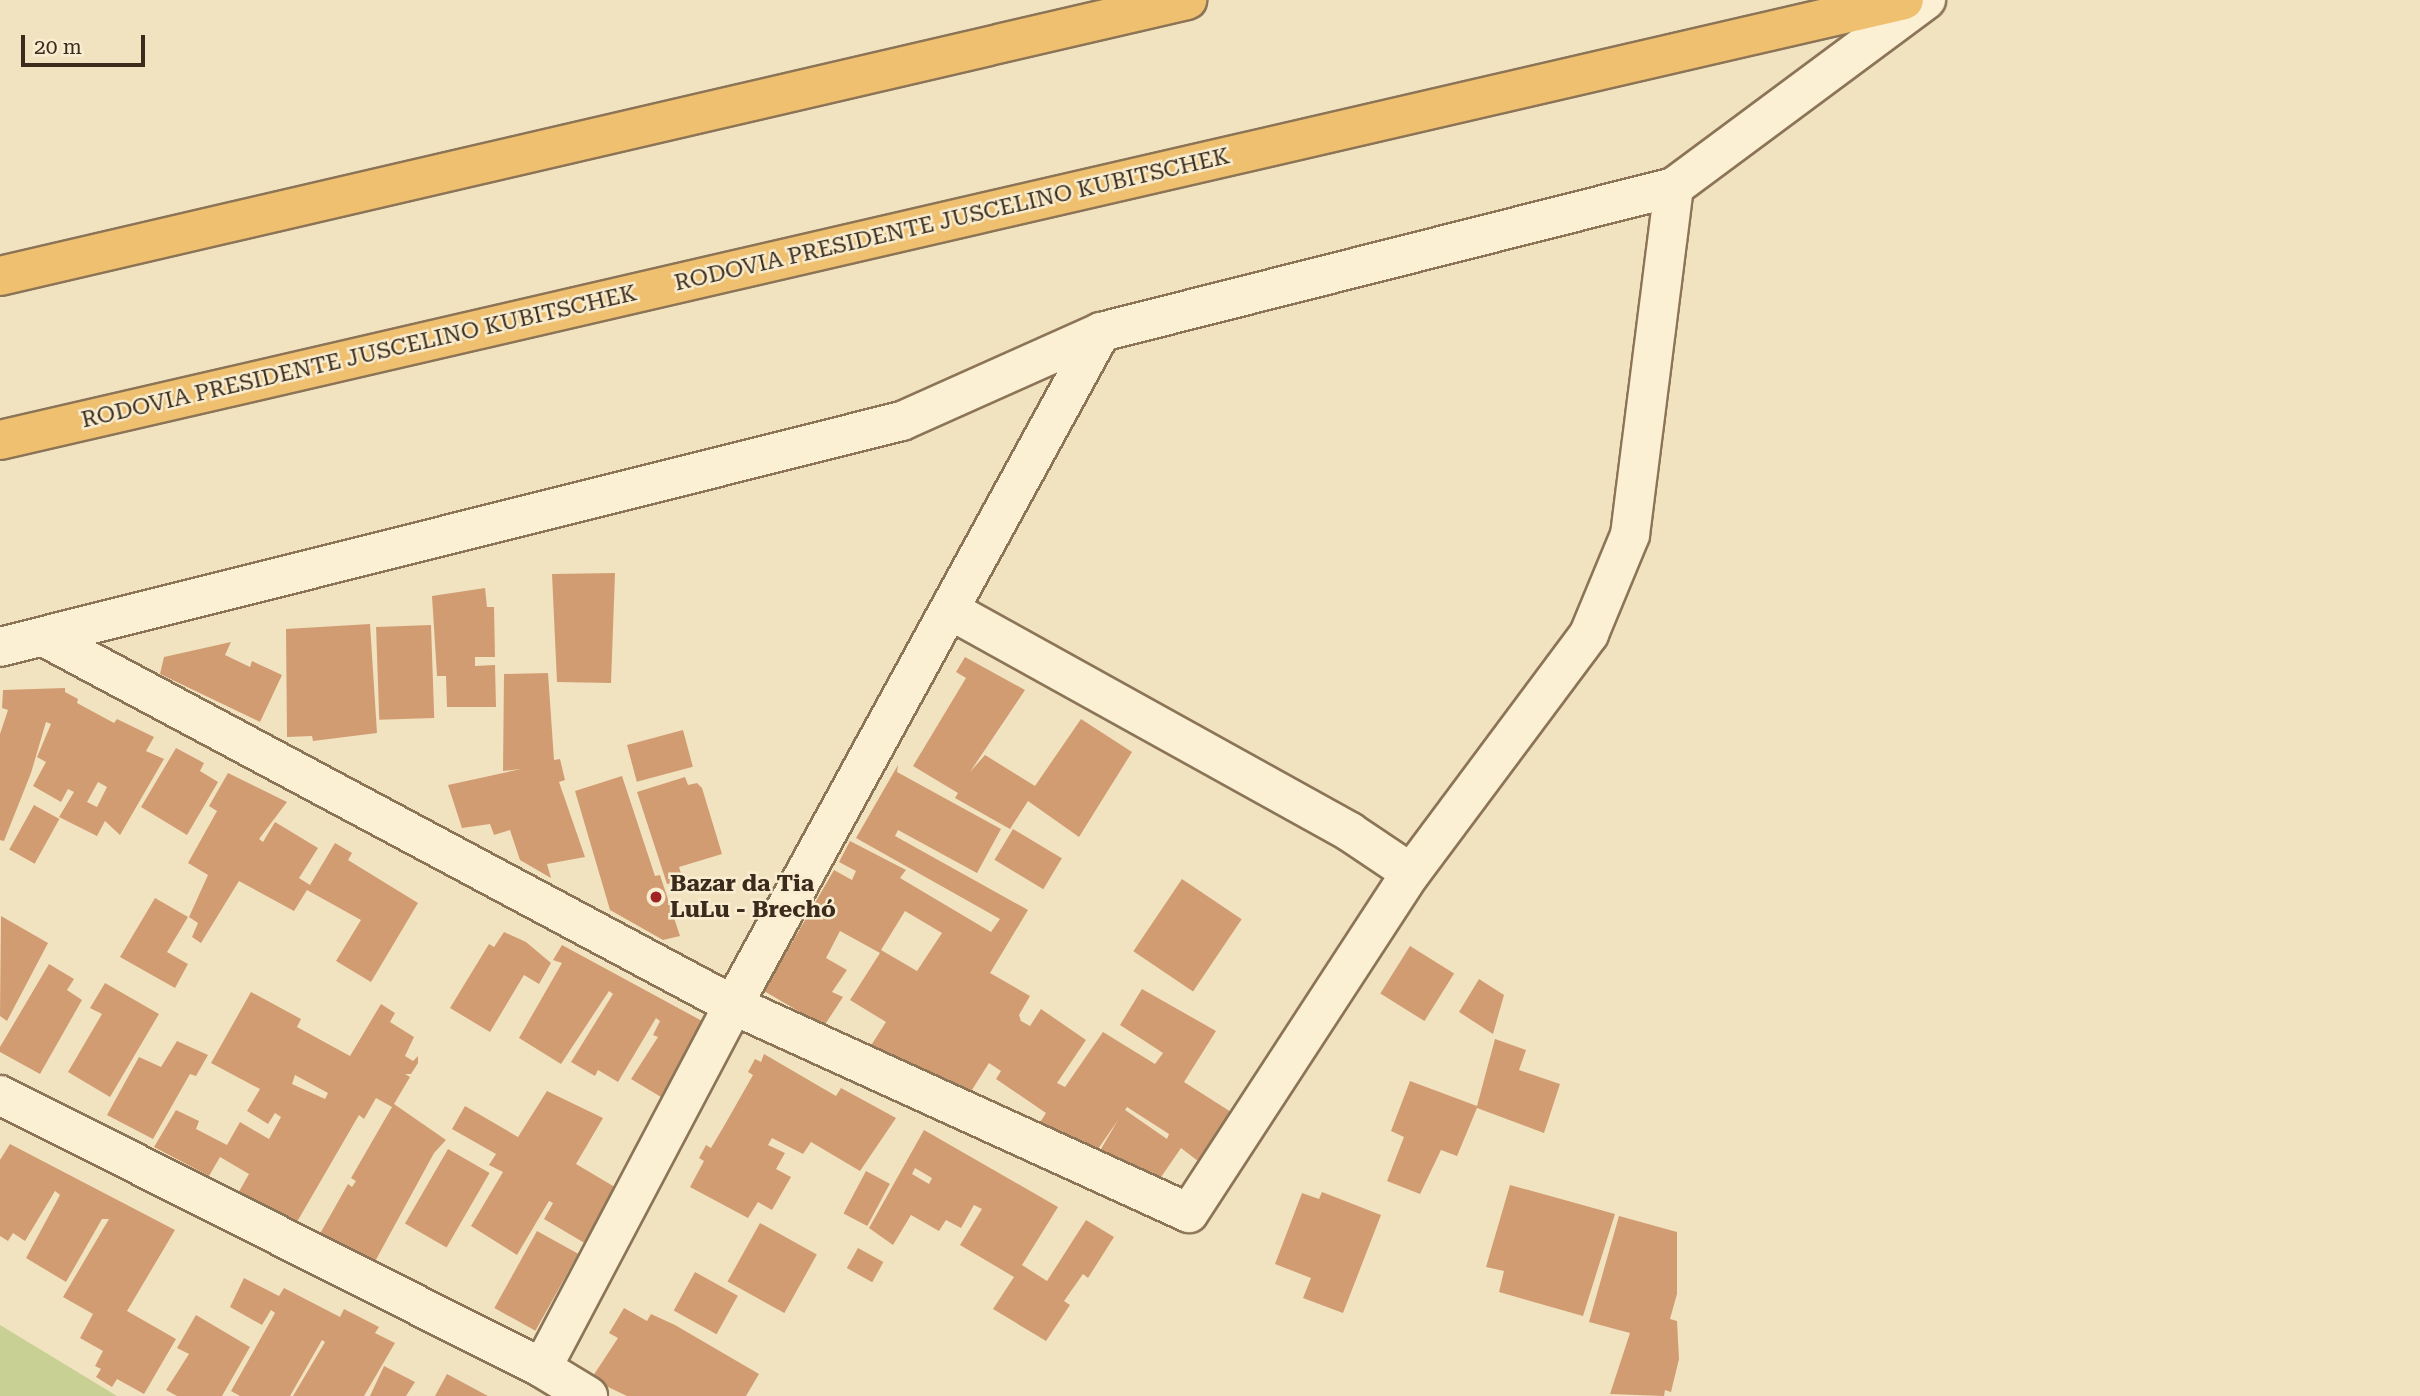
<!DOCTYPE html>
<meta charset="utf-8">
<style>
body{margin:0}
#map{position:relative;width:2420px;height:1396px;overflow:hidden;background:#f1e3c0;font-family:"Roboto Serif",serif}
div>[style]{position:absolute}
.green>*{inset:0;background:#c8d093}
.building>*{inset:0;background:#d29c73;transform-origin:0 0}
.roads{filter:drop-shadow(2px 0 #8c7457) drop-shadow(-2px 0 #8c7457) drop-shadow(0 2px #8c7457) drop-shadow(0 -2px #8c7457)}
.minor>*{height:38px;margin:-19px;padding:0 19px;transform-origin:19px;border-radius:19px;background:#fbf0d4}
.trunk>*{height:38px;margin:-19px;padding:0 19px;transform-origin:19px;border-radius:19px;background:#efc070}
.dots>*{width:19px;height:19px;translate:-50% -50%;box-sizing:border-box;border:4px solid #f8edd0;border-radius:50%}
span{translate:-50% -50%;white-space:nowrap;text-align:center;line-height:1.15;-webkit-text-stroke:5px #f8edd0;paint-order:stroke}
.street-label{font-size:23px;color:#3a2b1c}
.poi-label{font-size:23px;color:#3a2b1c;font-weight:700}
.left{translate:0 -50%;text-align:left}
.scale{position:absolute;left:21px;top:35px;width:124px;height:32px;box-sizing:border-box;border:4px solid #3a2b1c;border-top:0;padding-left:9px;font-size:21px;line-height:24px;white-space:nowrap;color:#3a2b1c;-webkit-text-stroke:5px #f8edd0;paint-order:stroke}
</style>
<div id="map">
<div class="green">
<div style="clip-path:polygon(0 1325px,117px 1396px,0 1396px)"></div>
</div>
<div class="building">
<div style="clip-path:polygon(615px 573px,611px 683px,557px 682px,552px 574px)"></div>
<div style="clip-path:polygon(485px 588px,487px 607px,494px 607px,495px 657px,475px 657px,475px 666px,495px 665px,496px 707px,447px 707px,446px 676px,437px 676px,432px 596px)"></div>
<div style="clip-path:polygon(370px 624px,377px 733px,313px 741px,312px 736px,287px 737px,286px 629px)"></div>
<div style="left:431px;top:625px;width:93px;height:55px;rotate:88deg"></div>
<div style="clip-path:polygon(231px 642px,225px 655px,250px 667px,252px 661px,282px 675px,260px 722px,160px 674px,164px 657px)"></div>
<div style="clip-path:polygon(965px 657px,1025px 690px,970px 772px,985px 755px,1035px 786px,1081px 719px,1132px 752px,1079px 837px,1028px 801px,1010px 829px,955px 798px,958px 793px,913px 766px,966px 678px,956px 672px)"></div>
<div style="clip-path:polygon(548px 673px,554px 760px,560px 759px,565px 780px,559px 782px,585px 857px,547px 864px,551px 878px,520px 860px,510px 830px,494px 835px,490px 824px,462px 828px,448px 785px,521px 769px,503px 771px,504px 674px)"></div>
<div style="clip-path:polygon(evenodd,65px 688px,65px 692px,78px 699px,77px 703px,114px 723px,117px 719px,154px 737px,146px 751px,164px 759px,120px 835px,105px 821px,97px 836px,59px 817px,74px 792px,68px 789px,61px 802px,33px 786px,46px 762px,37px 757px,51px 724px,46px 722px,31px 773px,4px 841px,0 840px,0 734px,8px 710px,2px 708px,3px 690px,65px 688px,98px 782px,107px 787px,97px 807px,87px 802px,98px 782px)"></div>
<div style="left:683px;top:730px;width:38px;height:58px;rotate:75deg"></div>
<div style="clip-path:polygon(176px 748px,204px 763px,200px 771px,218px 782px,187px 835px,141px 807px)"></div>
<div style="clip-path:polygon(evenodd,898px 765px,897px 772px,1001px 829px,977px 873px,898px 830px,895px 836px,1028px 910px,990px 973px,1030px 996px,1019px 1015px,1021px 1021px,1030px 1026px,1041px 1009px,1086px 1040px,1057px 1083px,1065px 1087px,1103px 1032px,1155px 1064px,1163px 1053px,1120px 1025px,1142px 989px,1216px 1031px,1184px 1082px,1231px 1112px,1198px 1161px,1181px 1148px,1148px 1196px,1094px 1161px,1118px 1120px,1087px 1165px,1032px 1135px,1046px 1113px,996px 1079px,1001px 1071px,989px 1063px,965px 1101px,870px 1047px,886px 1022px,850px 1000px,880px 953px,840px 931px,826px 958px,847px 970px,832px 992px,843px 997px,824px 1026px,764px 991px,834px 870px,852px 880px,856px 871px,839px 862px,850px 841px,906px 870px,900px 878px,991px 932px,1000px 919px,856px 838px,898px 765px,905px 911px,942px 933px,917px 971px,881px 950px,905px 911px,898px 765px,1127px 1107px,1169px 1134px,1167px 1139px,1125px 1110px,1127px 1107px)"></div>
<div style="clip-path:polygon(228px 773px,287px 802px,259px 839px,263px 842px,275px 822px,318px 848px,299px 878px,310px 885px,335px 843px,352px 853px,348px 860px,418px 903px,371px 982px,336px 961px,361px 920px,307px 890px,294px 911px,239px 881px,201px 943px,192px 937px,198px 923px,189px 917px,208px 875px,188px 863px,217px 811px,209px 806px)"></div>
<div style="clip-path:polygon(622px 776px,655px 876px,660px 875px,680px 936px,663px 940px,610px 910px,575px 791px)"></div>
<div style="clip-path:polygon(685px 777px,688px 785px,697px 783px,702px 788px,722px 854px,679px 867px,683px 880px,667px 884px,637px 792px)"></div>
<div style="left:34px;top:805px;width:29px;height:51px;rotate:29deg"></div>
<div style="left:1013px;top:829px;width:57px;height:36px;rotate:31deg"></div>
<div style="left:1182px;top:879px;width:72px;height:87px;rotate:34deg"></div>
<div style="clip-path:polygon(155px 898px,188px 917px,167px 952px,188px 964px,175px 988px,120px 957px)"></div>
<div style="clip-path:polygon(1px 916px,48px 943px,7px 1021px,0 1016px)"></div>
<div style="clip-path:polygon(504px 932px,526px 942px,551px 963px,539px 984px,524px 975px,490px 1032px,450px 1008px,489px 944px,494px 947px)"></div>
<div style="clip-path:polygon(562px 945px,715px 1028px,676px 1106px,631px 1079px,658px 1037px,653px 1035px,660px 1021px,656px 1018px,618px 1082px,598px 1070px,595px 1076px,571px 1062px,613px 994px,609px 991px,561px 1064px,519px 1038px,562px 963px,553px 960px)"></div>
<div style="left:1410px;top:946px;width:52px;height:56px;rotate:32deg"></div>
<div style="clip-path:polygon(49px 964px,74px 979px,67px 990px,82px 1000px,40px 1074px,0 1052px,0 1047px)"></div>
<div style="clip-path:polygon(1479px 979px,1504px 995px,1493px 1034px,1459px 1012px)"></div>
<div style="clip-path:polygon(105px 983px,159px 1014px,110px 1097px,68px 1072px,102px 1014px,90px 1008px)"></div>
<div style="clip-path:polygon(evenodd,251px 992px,301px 1019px,297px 1027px,350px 1056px,381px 1004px,395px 1013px,390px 1022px,414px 1037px,405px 1056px,413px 1061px,418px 1056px,418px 1063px,411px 1074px,405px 1074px,410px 1077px,394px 1104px,446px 1140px,434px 1153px,372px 1267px,317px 1239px,348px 1184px,352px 1187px,356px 1181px,351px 1178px,392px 1107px,376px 1098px,364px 1119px,359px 1115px,294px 1227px,237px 1195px,249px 1174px,220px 1157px,209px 1176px,154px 1147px,176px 1110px,199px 1121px,196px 1129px,227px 1145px,240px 1122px,269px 1139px,281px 1117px,275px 1113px,268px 1124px,247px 1111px,260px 1089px,211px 1063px,251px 992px,295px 1075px,328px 1093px,325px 1099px,292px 1084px,295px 1075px)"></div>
<div style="clip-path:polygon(1495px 1039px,1526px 1050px,1519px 1070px,1560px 1084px,1544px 1133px,1477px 1108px,1457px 1156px,1441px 1150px,1420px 1194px,1387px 1181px,1404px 1137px,1391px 1131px,1410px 1081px,1477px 1106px)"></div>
<div style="clip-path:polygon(177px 1041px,208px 1055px,196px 1076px,190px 1074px,153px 1139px,107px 1115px,139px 1057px,161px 1067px)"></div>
<div style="clip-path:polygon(764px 1054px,836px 1096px,841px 1088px,896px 1118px,860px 1171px,811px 1142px,803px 1154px,772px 1138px,768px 1145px,785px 1153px,776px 1169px,791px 1177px,772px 1210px,758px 1202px,748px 1218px,690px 1187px,704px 1161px,699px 1158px,706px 1145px,711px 1148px,724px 1126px,753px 1075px,748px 1072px,755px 1059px,761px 1062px)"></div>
<div style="clip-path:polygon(547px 1091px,603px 1118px,576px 1164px,630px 1196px,598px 1251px,544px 1219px,553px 1203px,549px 1201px,517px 1255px,471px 1226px,503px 1172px,489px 1165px,496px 1154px,452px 1129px,465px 1106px,518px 1137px)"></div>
<div style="clip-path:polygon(evenodd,924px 1130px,1058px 1207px,1022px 1265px,1047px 1281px,1086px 1220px,1114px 1237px,1088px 1278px,1083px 1274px,1064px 1301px,1070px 1305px,1046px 1341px,993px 1309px,1014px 1277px,960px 1245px,982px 1209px,974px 1205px,961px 1228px,946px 1220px,939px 1231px,911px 1215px,893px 1245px,869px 1228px,924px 1130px,915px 1168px,932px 1178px,929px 1184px,912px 1174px,915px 1168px)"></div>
<div style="clip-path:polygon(10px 1144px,175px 1230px,127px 1311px,176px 1339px,144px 1394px,117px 1379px,112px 1387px,96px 1377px,101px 1369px,95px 1366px,103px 1351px,80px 1338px,93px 1314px,63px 1297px,109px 1219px,102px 1219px,66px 1282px,26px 1258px,60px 1195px,55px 1191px,25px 1241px,13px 1233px,8px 1241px,0 1236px,0 1160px)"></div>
<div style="left:448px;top:1149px;width:48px;height:86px;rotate:30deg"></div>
<div style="left:866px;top:1171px;width:27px;height:48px;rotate:28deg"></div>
<div style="clip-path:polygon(1510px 1185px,1615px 1214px,1583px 1316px,1499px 1292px,1504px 1271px,1486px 1267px)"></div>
<div style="clip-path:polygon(1322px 1192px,1381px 1215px,1343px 1313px,1303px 1298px,1311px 1278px,1275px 1264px,1302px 1193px,1319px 1199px)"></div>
<div style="clip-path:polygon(1619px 1216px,1677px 1232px,1677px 1294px,1670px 1319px,1677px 1321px,1679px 1359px,1671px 1392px,1665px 1390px,1664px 1396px,1610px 1394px,1630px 1333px,1589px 1322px)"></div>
<div style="left:760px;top:1223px;width:65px;height:67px;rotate:29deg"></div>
<div style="left:537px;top:1231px;width:47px;height:88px;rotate:29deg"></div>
<div style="left:858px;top:1248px;width:29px;height:23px;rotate:29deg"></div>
<div style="left:695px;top:1272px;width:49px;height:44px;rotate:29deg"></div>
<div style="clip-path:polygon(244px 1278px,279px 1296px,284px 1288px,340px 1317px,344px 1309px,379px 1327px,375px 1333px,395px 1343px,364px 1396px,293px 1396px,325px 1342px,322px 1340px,290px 1396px,240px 1396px,231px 1391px,275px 1313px,271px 1310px,262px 1325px,230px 1307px)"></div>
<div style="clip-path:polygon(624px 1308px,647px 1321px,651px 1314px,675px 1325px,759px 1374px,746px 1396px,627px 1396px,591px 1379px,618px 1338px,609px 1333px)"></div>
<div style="clip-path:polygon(196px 1315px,250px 1347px,222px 1396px,177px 1396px,166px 1390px,189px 1354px,177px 1348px)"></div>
<div style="clip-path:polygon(384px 1366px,415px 1382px,406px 1396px,370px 1396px)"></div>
<div style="clip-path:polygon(447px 1374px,488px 1396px,435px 1396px)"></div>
</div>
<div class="roads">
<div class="minor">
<div style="left:950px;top:610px;width:457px;rotate:29deg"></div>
<div style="left:1350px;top:832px;width:73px;rotate:33.9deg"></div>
<div style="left:44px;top:637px;width:781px;rotate:28.11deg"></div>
<div style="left:733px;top:1005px;width:767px;rotate:-61.33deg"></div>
<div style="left:0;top:647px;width:930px;rotate:-14.07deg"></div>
<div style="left:902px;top:421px;width:218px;rotate:-24.1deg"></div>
<div style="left:1101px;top:332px;width:591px;rotate:-14.2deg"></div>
<div style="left:1674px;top:187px;width:314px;rotate:-36.6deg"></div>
<div style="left:0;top:1095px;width:607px;rotate:26.73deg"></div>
<div style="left:542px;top:1368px;width:410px;rotate:-62.2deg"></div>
<div style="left:733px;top:1005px;width:501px;rotate:24.52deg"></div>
<div style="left:1189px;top:1213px;width:406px;rotate:-56.9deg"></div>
<div style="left:1411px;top:873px;width:298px;rotate:-53.3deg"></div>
<div style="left:1589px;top:634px;width:107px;rotate:-67.5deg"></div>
<div style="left:1630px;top:535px;width:351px;rotate:-82.8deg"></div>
<div style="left:542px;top:1368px;width:54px;rotate:31.3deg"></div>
</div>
<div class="trunk">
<div style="left:0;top:276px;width:1219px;rotate:-13.09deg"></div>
<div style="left:0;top:440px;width:1954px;rotate:-13.01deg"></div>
</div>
</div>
<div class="dots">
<div style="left:656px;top:897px;background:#9f2322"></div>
</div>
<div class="street-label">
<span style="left:952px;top:220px;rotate:-13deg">RODOVIA PRESIDENTE JUSCELINO KUBITSCHEK</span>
<span style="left:359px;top:357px;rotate:-13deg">RODOVIA PRESIDENTE JUSCELINO KUBITSCHEK</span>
</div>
<div class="poi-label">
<span class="left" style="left:670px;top:897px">Bazar da Tia<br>LuLu - Brechó</span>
</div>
<div class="scale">20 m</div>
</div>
